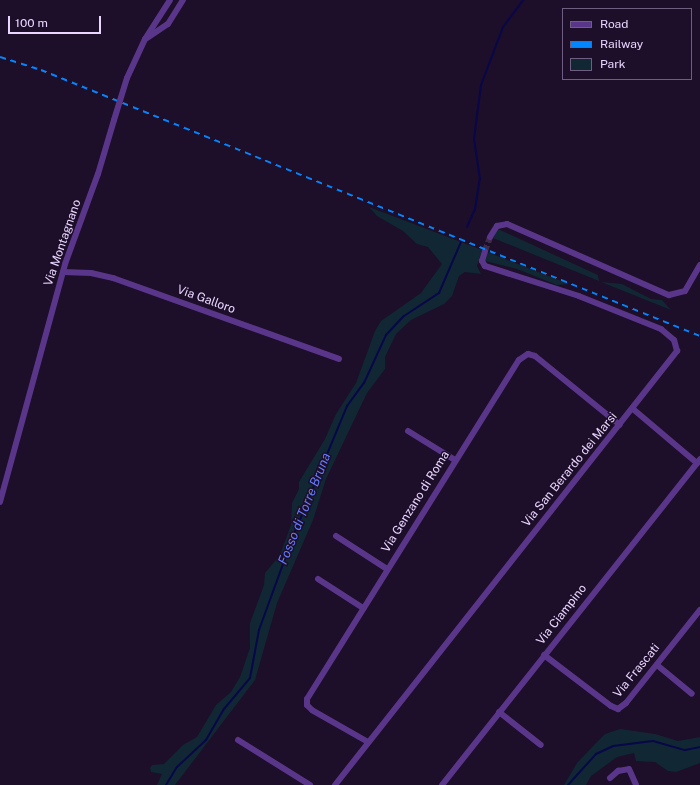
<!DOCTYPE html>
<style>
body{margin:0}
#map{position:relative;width:700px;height:785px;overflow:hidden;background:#1d0e29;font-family:"Public Sans",sans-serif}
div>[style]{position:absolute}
.green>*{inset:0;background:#112733}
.stream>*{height:2px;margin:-1px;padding:0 1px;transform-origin:1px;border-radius:1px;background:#080749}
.minor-tunnel>*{height:6px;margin-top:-3px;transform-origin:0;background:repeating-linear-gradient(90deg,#3c2c49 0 6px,transparent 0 9px)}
.minor>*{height:6px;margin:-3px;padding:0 3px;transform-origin:3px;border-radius:3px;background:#5a368b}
.rail>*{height:2px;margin-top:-1px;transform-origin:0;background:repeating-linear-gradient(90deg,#0285ff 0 6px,transparent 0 11px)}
.minor-bridge>*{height:6px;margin:-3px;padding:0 3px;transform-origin:3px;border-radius:3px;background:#5a368b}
span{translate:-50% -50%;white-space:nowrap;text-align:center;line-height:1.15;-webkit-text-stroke:3px #1d0e29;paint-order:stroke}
.street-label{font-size:12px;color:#ead6ff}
.water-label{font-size:13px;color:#647cff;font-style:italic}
.legend{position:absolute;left:562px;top:8px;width:130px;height:72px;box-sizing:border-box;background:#1d0e29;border:1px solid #6f5e7f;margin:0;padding:5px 7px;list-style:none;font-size:12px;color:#ead6ff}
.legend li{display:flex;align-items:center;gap:8px;height:20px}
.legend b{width:20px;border:1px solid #6f5e7f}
.scale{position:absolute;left:8px;top:16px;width:93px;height:18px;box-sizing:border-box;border:2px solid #ead6ff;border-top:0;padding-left:5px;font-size:12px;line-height:14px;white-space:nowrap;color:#ead6ff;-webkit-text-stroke:3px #1d0e29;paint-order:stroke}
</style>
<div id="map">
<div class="green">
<div style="clip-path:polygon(369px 207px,482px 250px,477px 266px,481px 274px,465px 272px,459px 276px,452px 296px,444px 304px,411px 320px,396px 334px,385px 357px,385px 369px,367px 393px,326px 479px,313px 520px,277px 603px,255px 680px,175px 785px,157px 785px,162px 774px,151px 772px,150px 768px,152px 765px,164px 764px,183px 745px,197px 737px,216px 705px,231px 692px,240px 677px,250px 648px,250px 623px,264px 585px,265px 573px,280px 555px,291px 525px,292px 503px,299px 489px,299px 482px,325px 439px,336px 414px,356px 383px,375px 331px,381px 321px,421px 293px,442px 264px,428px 247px,417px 244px,403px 231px,377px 216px)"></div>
<div style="clip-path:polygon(498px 229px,598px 275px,599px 281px,493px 238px)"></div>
<div style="clip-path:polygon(487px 252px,569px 284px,557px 285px,517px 269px,485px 261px)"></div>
<div style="clip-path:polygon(601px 282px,622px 284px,651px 299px,662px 300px,671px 310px)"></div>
<div style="clip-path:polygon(620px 729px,655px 734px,678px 741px,700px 737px,700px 763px,676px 772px,668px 771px,655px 762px,636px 761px,634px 753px,617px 757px,591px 776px,586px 785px,564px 785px,577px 763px,596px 743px,605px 734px)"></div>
</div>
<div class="stream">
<div style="left:467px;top:227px;width:20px;rotate:-66deg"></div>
<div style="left:475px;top:209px;width:30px;rotate:-81deg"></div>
<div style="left:480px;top:179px;width:40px;rotate:-98.5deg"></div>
<div style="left:474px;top:139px;width:54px;rotate:-82.6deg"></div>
<div style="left:481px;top:85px;width:62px;rotate:-69.2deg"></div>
<div style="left:503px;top:27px;width:34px;rotate:-53deg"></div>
<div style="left:166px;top:785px;width:21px;rotate:-59deg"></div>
<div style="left:177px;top:767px;width:40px;rotate:-43deg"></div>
<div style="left:206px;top:740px;width:36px;rotate:-60deg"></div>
<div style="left:224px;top:709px;width:40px;rotate:-50deg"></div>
<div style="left:250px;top:678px;width:49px;rotate:-79.4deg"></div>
<div style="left:259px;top:630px;width:102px;rotate:-70deg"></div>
<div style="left:294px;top:534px;width:139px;rotate:-67.5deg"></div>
<div style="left:347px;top:406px;width:29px;rotate:-54deg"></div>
<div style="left:364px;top:383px;width:53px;rotate:-65.4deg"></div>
<div style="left:386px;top:335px;width:26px;rotate:-47deg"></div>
<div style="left:404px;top:316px;width:42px;rotate:-33.3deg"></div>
<div style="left:439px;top:293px;width:56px;rotate:-66.7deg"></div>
<div style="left:568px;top:785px;width:42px;rotate:-47.9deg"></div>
<div style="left:596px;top:754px;width:19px;rotate:-25deg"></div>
<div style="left:613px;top:746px;width:40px;rotate:-7.1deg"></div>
<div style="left:653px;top:741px;width:33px;rotate:16deg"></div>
<div style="left:685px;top:750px;width:15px;rotate:-11deg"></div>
</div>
<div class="minor-tunnel">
<div style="left:485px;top:251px;width:15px;rotate:-70deg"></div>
</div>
<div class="minor">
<div style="left:147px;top:38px;width:25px;rotate:-34deg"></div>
<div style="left:168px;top:24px;width:28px;rotate:-58deg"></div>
<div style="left:127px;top:78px;width:43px;rotate:-65.2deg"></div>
<div style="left:145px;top:39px;width:46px;rotate:-57.3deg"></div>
<div style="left:490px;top:237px;width:13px;rotate:-58deg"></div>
<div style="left:497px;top:226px;width:10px;rotate:-11deg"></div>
<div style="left:507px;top:224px;width:177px;rotate:23.7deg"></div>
<div style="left:669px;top:295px;width:16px;rotate:-14deg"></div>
<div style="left:685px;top:291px;width:30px;rotate:-60deg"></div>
<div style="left:63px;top:272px;width:28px;rotate:2deg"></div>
<div style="left:91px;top:273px;width:23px;rotate:13deg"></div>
<div style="left:113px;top:278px;width:240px;rotate:19.7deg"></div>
<div style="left:633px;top:409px;width:84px;rotate:40.2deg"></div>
<div style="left:408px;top:431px;width:55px;rotate:31.7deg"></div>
<div style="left:0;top:502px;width:247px;rotate:-74.7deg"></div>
<div style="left:65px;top:264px;width:96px;rotate:-69.9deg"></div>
<div style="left:98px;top:174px;width:56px;rotate:-73.5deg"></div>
<div style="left:336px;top:536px;width:61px;rotate:32.9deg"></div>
<div style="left:318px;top:579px;width:54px;rotate:32.8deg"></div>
<div style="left:544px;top:655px;width:84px;rotate:37.3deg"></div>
<div style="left:611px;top:706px;width:8px;rotate:23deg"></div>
<div style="left:618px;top:709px;width:10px;rotate:-37deg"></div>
<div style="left:626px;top:703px;width:119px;rotate:-51.5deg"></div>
<div style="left:657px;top:665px;width:45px;rotate:39.6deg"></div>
<div style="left:499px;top:712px;width:53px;rotate:38.2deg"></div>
<div style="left:238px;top:740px;width:85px;rotate:32deg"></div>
<div style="left:368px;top:742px;width:64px;rotate:-150.3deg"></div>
<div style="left:312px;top:710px;width:7px;rotate:-135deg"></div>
<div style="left:307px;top:705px;width:6px;rotate:-90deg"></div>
<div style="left:307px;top:699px;width:400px;rotate:-58deg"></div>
<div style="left:519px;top:360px;width:11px;rotate:-34deg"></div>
<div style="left:528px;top:354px;width:7px;rotate:16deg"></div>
<div style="left:535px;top:356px;width:109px;rotate:39.1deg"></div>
<div style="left:610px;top:778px;width:11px;rotate:-41deg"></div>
<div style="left:618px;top:771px;width:11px;rotate:-10deg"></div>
<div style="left:629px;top:769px;width:17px;rotate:66deg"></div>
<div style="left:335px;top:785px;width:553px;rotate:-51.76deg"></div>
<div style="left:677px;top:351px;width:11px;rotate:-105deg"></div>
<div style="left:674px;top:340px;width:17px;rotate:-140deg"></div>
<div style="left:661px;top:329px;width:88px;rotate:-158.1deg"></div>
<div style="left:579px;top:296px;width:99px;rotate:-162.3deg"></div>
<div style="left:485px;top:266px;width:6px;rotate:-121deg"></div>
<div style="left:482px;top:261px;width:10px;rotate:-73deg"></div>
<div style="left:442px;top:785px;width:416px;rotate:-51.6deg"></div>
</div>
<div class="rail">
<div style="left:0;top:57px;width:43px;rotate:17.6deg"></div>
<div style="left:41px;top:70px;width:711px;rotate:21.98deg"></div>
</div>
<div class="minor-bridge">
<div style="left:114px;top:120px;width:44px;rotate:-72.8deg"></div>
</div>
<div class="street-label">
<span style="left:63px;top:243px;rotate:-71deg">Via Montagnano</span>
<span style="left:206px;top:300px;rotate:20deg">Via Galloro</span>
<span style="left:570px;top:470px;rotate:-51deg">Via San Berardo dei Marsi</span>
<span style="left:416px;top:502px;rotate:-58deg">Via Genzano di Roma</span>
<span style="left:562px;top:615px;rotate:-52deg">Via Ciampino</span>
<span style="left:637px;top:671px;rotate:-51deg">Via Frascati</span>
</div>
<div class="water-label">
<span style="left:305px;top:509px;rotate:-68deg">Fosso di Torre Bruna</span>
</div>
<ul class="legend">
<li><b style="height:5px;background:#5a368b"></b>Road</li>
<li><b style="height:5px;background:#0285ff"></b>Railway</li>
<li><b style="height:11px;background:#112733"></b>Park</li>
</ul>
<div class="scale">100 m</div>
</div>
